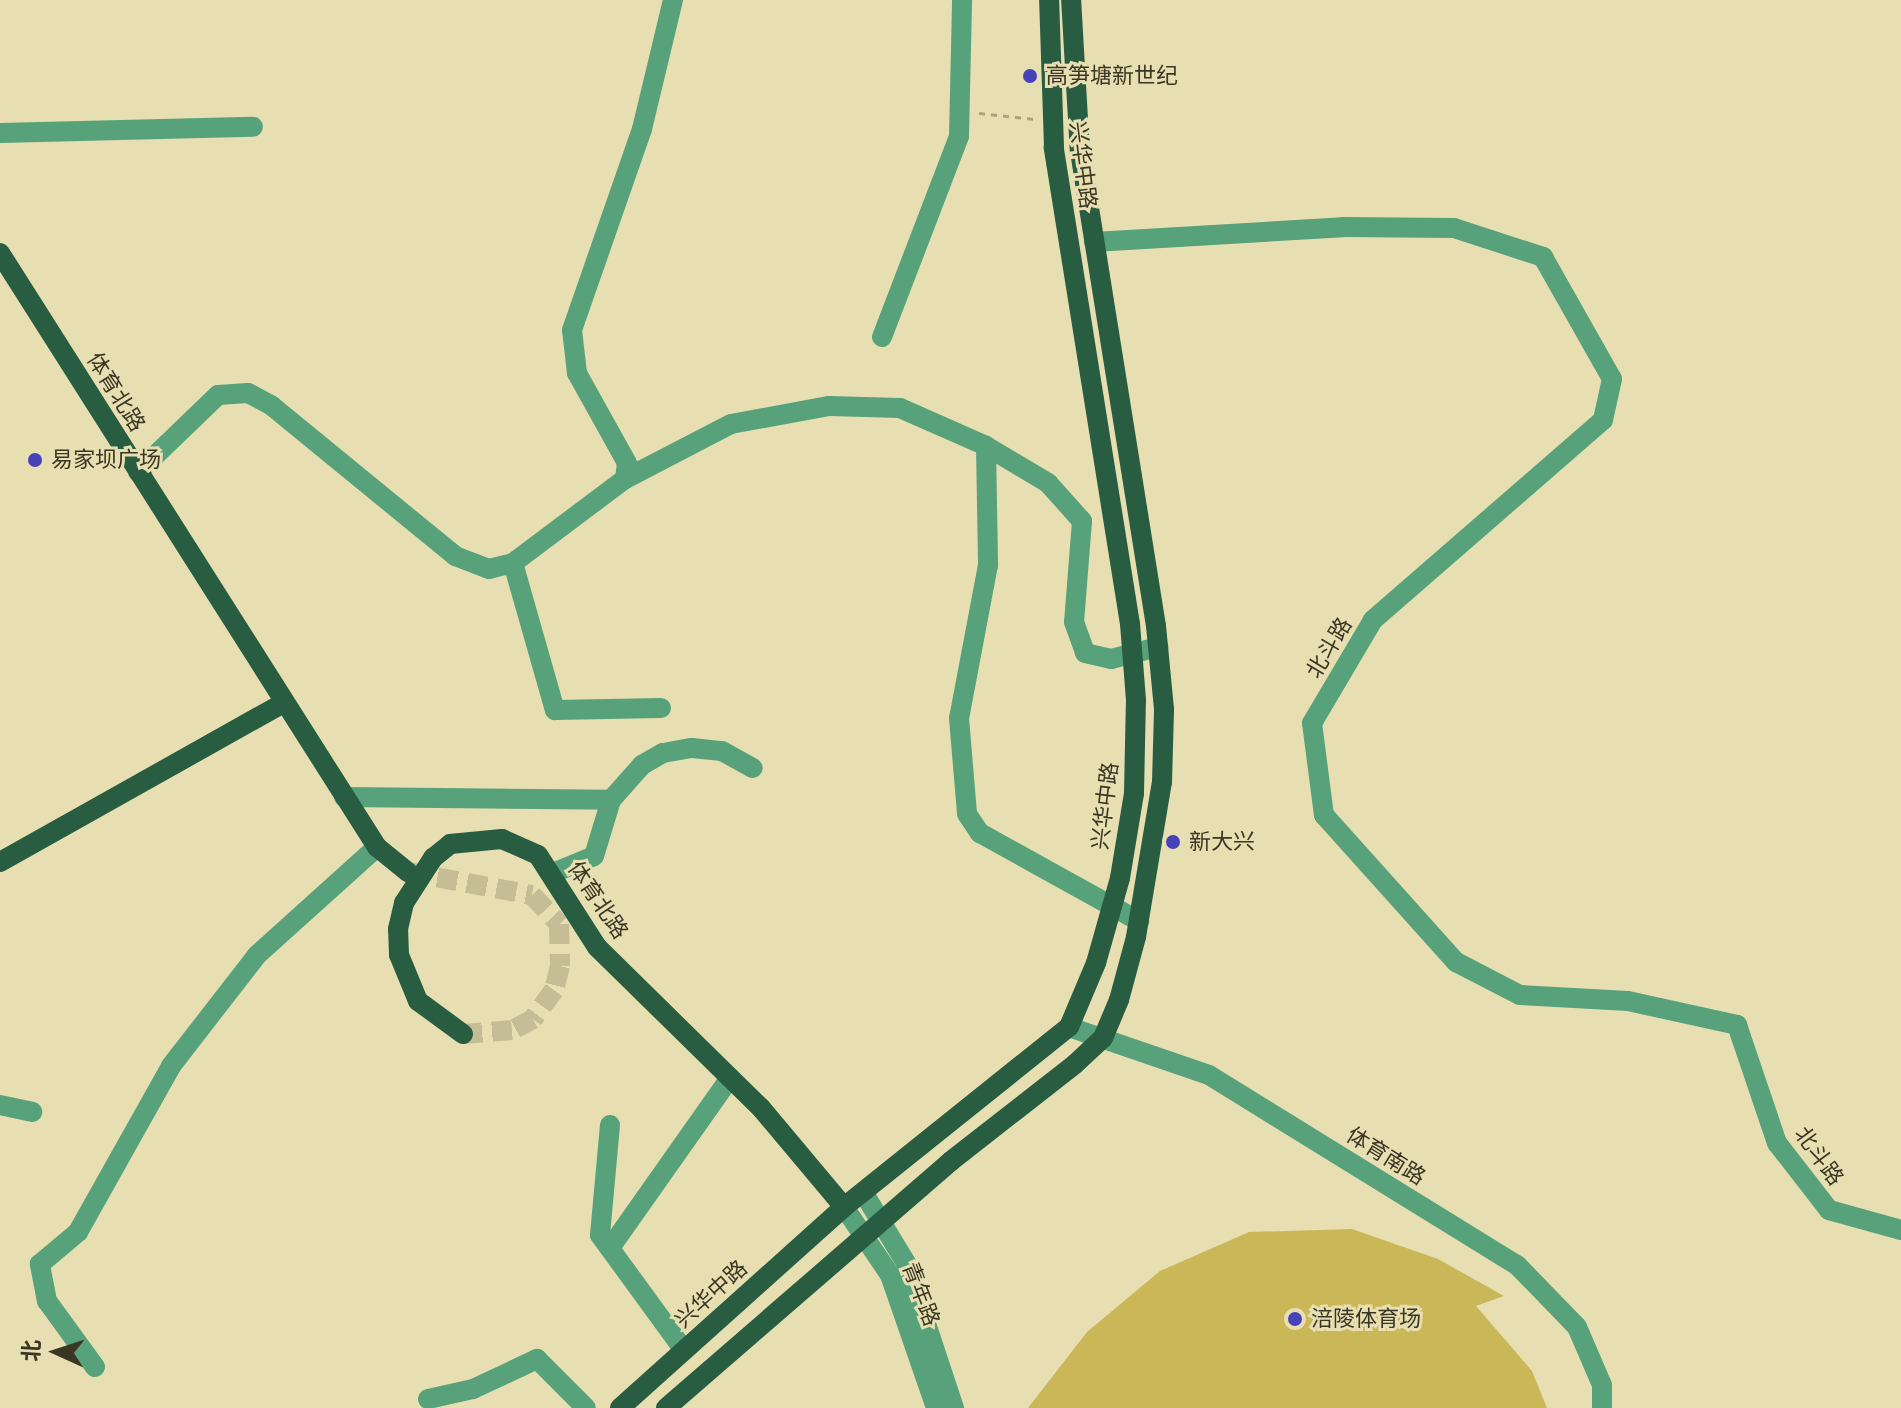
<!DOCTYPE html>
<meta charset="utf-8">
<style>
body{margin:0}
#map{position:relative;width:1901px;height:1408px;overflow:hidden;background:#e7dfb1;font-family:Rubik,"Noto Sans SC",sans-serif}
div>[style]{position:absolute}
.green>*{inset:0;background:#cab858}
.major-tunnel>*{height:20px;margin-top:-10px;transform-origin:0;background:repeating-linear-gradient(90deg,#c4bd95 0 20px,transparent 0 30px)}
.path>*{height:3px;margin-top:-1.5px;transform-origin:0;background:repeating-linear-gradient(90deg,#aaa37f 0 6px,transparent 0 12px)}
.minor>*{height:20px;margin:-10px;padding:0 10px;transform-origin:10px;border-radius:10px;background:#57a27a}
.major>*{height:20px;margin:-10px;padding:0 10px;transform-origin:10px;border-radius:10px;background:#285d42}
.dots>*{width:22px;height:22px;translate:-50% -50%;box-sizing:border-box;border:4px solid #e7dfb1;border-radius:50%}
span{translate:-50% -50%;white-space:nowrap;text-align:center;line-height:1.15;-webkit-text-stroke:6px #e7dfb1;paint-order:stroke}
.poi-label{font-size:22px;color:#3a3624}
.left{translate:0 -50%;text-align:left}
.street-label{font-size:22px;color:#3a3624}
.north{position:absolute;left:16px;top:1312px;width:80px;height:80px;-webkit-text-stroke:6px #e7dfb1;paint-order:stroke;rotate:273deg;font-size:22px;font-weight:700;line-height:32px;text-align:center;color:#3a3624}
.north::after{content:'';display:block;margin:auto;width:28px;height:36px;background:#3a3624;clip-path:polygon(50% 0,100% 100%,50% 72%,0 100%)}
</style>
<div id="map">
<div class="green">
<div style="clip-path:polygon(1352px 1229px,1438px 1259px,1504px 1296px,1476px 1306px,1532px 1371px,1547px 1408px,1028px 1408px,1087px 1332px,1160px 1271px,1249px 1232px)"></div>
</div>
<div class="major-tunnel">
<div style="left:408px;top:872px;width:126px;rotate:10.5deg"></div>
<div style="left:532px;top:895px;width:40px;rotate:47deg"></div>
<div style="left:559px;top:924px;width:42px;rotate:88.6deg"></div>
<div style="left:560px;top:966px;width:25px;rotate:104deg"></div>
<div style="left:554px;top:990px;width:36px;rotate:126deg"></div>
<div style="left:533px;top:1019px;width:24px;rotate:152deg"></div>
<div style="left:512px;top:1030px;width:49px;rotate:175.3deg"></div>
</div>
<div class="path">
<div style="left:979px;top:113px;width:56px;rotate:6.1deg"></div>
</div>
<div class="minor">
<div style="left:0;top:133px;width:253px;rotate:-1.4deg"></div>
<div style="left:1094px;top:242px;width:249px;rotate:-3.4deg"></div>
<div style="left:1343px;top:227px;width:111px;rotate:0.5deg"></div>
<div style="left:1454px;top:228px;width:94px;rotate:18deg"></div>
<div style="left:1543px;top:257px;width:140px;rotate:60.5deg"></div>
<div style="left:1612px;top:379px;width:42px;rotate:102.4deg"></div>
<div style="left:1603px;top:420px;width:305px;rotate:139deg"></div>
<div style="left:1373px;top:620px;width:120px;rotate:120.6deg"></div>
<div style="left:1312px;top:723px;width:93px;rotate:82.6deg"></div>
<div style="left:1324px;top:815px;width:198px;rotate:48.1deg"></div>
<div style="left:1456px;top:962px;width:72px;rotate:27.3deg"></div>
<div style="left:1520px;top:995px;width:108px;rotate:3.2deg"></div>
<div style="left:1628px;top:1001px;width:112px;rotate:12.4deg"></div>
<div style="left:1737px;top:1025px;width:125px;rotate:71.3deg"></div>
<div style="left:1777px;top:1143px;width:85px;rotate:52.2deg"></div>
<div style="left:1829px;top:1210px;width:75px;rotate:15.5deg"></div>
<div style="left:882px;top:337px;width:215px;rotate:-69deg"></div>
<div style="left:959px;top:136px;width:136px;rotate:-88.7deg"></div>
<div style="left:986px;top:446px;width:119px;rotate:89deg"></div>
<div style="left:988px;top:565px;width:156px;rotate:100.7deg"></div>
<div style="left:959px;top:718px;width:96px;rotate:85.2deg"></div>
<div style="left:967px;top:814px;width:23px;rotate:56deg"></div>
<div style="left:980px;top:833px;width:182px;rotate:29deg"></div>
<div style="left:138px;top:472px;width:111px;rotate:-43.9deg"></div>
<div style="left:218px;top:395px;width:30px;rotate:-4deg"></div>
<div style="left:248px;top:393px;width:27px;rotate:28deg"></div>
<div style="left:272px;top:406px;width:237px;rotate:39.3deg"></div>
<div style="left:455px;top:556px;width:36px;rotate:21deg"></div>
<div style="left:489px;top:569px;width:25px;rotate:-14deg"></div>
<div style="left:513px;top:563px;width:140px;rotate:-36.9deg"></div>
<div style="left:625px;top:479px;width:16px;rotate:-83deg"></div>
<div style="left:627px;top:463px;width:103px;rotate:-119.1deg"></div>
<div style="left:577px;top:373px;width:43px;rotate:-96.6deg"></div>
<div style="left:572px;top:330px;width:213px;rotate:-70.8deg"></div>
<div style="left:642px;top:129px;width:133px;rotate:-76.5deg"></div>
<div style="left:625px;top:479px;width:119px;rotate:-27.4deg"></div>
<div style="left:731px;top:424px;width:100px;rotate:-10.4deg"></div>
<div style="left:829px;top:406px;width:71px;rotate:1.6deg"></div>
<div style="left:900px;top:408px;width:94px;rotate:23.8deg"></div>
<div style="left:986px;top:446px;width:72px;rotate:30.8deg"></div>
<div style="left:1048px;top:483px;width:51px;rotate:48.2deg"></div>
<div style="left:1082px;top:521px;width:101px;rotate:94.5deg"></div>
<div style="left:1074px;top:622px;width:33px;rotate:70deg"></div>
<div style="left:1085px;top:653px;width:27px;rotate:13deg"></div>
<div style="left:1111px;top:659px;width:49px;rotate:-14.3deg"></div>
<div style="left:513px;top:563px;width:153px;rotate:74.1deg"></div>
<div style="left:555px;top:710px;width:106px;rotate:-1.1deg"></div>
<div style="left:344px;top:797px;width:267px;rotate:0.6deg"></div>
<div style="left:553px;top:873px;width:44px;rotate:-22.5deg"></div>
<div style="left:594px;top:856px;width:59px;rotate:-73.1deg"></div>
<div style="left:611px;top:800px;width:47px;rotate:-48.5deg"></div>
<div style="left:642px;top:765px;width:24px;rotate:-30deg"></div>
<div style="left:663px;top:753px;width:29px;rotate:-10deg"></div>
<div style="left:692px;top:748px;width:30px;rotate:6deg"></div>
<div style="left:722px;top:751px;width:35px;rotate:29deg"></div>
<div style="left:1069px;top:1027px;width:148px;rotate:18.9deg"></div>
<div style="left:1209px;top:1075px;width:362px;rotate:31.7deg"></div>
<div style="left:1517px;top:1265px;width:86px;rotate:45.9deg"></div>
<div style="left:1577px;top:1327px;width:63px;rotate:66.7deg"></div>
<div style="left:1602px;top:1385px;width:23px;rotate:90deg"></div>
<div style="left:0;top:1105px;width:33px;rotate:12deg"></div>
<div style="left:610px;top:1125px;width:110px;rotate:95.2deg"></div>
<div style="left:600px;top:1235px;width:142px;rotate:53.9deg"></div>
<div style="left:863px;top:1192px;width:83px;rotate:58.8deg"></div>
<div style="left:906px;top:1263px;width:153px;rotate:71.7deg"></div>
<div style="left:844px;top:1207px;width:82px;rotate:55.9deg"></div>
<div style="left:890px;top:1275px;width:141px;rotate:70.9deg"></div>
<div style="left:610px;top:1248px;width:208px;rotate:-54.8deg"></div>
<div style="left:95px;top:1367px;width:82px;rotate:-126deg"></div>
<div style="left:47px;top:1301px;width:38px;rotate:-101deg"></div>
<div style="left:40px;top:1264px;width:50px;rotate:-40.1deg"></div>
<div style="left:78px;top:1232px;width:190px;rotate:-60.7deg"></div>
<div style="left:171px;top:1066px;width:140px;rotate:-52.2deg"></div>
<div style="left:257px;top:955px;width:161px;rotate:-42deg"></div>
<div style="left:428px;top:1399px;width:46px;rotate:-12.5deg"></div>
<div style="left:473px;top:1389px;width:71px;rotate:-25.1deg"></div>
<div style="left:537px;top:1359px;width:69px;rotate:45deg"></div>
</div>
<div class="major">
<div style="left:0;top:253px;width:704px;rotate:57.6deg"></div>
<div style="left:377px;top:847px;width:40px;rotate:39deg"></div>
<div style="left:0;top:862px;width:325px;rotate:-29.3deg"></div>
<div style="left:463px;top:1034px;width:56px;rotate:-143.7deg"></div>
<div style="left:418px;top:1001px;width:50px;rotate:-112.4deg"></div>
<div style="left:399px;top:955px;width:26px;rotate:-92deg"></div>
<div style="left:398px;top:929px;width:27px;rotate:-77deg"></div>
<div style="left:404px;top:903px;width:54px;rotate:-57.2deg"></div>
<div style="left:433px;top:858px;width:22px;rotate:-39deg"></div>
<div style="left:450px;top:844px;width:52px;rotate:-5.5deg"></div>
<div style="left:502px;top:839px;width:39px;rotate:24deg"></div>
<div style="left:538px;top:855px;width:109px;rotate:57.3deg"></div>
<div style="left:597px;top:947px;width:230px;rotate:44.5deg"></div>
<div style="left:761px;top:1108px;width:129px;rotate:50deg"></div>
<div style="left:620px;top:1408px;width:301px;rotate:-41.9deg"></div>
<div style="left:844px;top:1207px;width:288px;rotate:-38.7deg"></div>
<div style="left:1069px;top:1027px;width:69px;rotate:-67.1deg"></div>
<div style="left:1096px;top:963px;width:88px;rotate:-74.2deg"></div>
<div style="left:1120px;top:878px;width:86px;rotate:-80.6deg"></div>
<div style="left:1134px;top:793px;width:93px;rotate:-88.8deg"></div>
<div style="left:1136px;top:700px;width:76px;rotate:-94.5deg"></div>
<div style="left:1130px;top:624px;width:483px;rotate:-99.1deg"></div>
<div style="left:1054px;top:147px;width:147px;rotate:-91.9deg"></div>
<div style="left:666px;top:1408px;width:377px;rotate:-40.9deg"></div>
<div style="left:951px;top:1161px;width:157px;rotate:-38deg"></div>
<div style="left:1075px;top:1064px;width:38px;rotate:-43deg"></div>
<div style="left:1103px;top:1038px;width:41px;rotate:-67.2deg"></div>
<div style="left:1119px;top:1000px;width:65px;rotate:-74.9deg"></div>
<div style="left:1136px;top:937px;width:157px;rotate:-80.5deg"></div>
<div style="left:1162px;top:782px;width:73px;rotate:-88.4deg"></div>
<div style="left:1164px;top:709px;width:83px;rotate:-95.5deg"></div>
<div style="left:1156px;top:626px;width:478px;rotate:-99.1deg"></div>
<div style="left:1080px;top:154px;width:154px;rotate:-93.3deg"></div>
</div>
<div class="dots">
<div style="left:1030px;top:76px;background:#4842b8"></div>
<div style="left:35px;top:460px;background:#4842b8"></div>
<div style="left:1173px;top:842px;background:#4842b8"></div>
<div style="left:1295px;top:1319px;background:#4842b8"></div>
</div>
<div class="poi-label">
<span class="left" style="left:1046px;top:76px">高笋塘新世纪</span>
<span class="left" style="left:51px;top:460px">易家坝广场</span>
<span class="left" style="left:1189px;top:842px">新大兴</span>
<span class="left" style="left:1311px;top:1319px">涪陵体育场</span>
</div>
<div class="street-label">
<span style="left:1083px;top:165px;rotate:83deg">兴华中路</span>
<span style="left:116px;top:392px;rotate:58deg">体育北路</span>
<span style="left:1329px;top:648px;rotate:-59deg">北斗路</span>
<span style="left:1105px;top:806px;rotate:-83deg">兴华中路</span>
<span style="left:598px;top:900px;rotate:56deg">体育北路</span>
<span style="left:1386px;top:1156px;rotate:32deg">体育南路</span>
<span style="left:1819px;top:1156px;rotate:54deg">北斗路</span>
<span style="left:711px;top:1294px;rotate:-42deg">兴华中路</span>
<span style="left:921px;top:1294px;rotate:69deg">青年路</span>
</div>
<div class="north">北</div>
</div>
